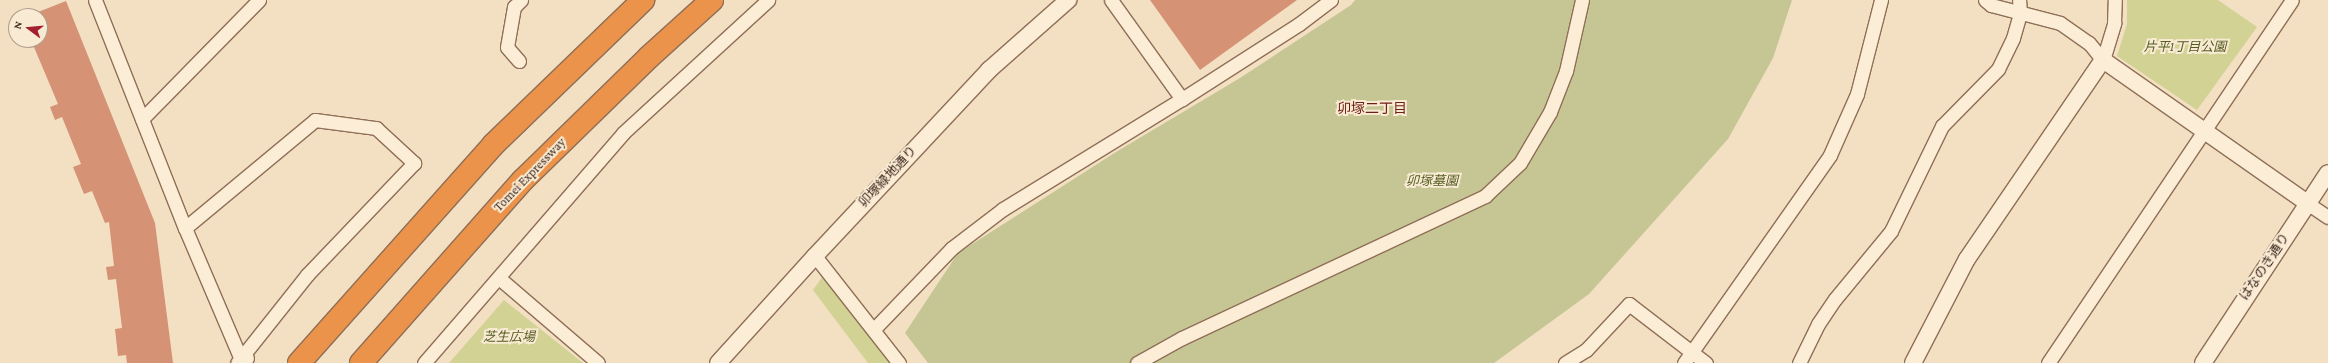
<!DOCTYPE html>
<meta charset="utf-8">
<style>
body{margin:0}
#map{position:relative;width:2328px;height:363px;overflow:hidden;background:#f3dfc2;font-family:"Crimson Pro","Noto Sans JP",serif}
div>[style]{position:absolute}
.green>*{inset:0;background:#d2d295}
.cemetery>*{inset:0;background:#c6c695}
.building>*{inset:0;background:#d59274}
.roads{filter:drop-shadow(1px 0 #8f6f57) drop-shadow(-1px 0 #8f6f57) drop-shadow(0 1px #8f6f57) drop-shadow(0 -1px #8f6f57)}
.minor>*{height:13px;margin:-6.5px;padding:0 6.5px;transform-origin:6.5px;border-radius:6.5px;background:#fcedd7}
.tertiary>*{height:16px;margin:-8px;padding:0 8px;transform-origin:8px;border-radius:8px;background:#fcedd7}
.motorway>*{height:22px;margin:-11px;padding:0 11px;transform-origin:11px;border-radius:11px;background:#eb934a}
span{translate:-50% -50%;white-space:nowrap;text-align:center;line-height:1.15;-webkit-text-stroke:4px #f9ead3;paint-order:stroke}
.park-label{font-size:13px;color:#535c21;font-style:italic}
.street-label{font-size:13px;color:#3d291d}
.neighbourhood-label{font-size:14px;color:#6f2017}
.north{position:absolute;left:8px;top:8px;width:40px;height:40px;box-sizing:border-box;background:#f9ead3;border:1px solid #ae9d8a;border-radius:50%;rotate:286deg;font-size:11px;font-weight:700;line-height:16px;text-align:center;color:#3d291d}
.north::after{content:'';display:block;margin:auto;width:14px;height:18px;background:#a5202f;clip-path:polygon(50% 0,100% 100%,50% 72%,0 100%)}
</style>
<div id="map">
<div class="green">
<div style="clip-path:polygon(2127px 0,2218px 0,2257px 27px,2197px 110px,2117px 56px,2127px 24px)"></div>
<div style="clip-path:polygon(823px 276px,868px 335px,889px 363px,868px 363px,813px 290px)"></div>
<div style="clip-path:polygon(504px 300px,583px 363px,449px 363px)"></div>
</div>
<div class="cemetery">
<div style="clip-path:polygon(1355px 0,1792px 0,1773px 58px,1728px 139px,1589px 294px,1494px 363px,928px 363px,905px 333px,958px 253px,1116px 152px,1240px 78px,1351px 5px)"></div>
</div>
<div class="building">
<div style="clip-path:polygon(1150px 0,1297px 0,1200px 70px)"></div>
<div style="clip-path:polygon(66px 1px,155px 223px,173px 363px,127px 363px,126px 355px,118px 356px,115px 329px,122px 328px,116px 279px,108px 280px,106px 267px,114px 266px,109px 222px,105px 223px,92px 191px,84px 194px,73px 167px,81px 164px,62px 117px,55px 120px,50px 107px,58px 104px,31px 40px,40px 40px,40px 16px,28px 16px)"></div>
</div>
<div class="roads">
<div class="minor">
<div style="left:95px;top:0;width:245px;rotate:68.5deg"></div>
<div style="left:185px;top:228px;width:142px;rotate:66.9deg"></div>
<div style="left:241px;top:359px;width:6px;rotate:-9deg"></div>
<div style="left:1111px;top:0;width:122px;rotate:54.4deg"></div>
<div style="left:1985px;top:0;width:8px;rotate:40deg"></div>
<div style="left:1991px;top:5px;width:71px;rotate:14.6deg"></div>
<div style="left:2060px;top:23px;width:35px;rotate:35deg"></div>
<div style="left:2089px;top:43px;width:22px;rotate:51deg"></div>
<div style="left:2103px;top:60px;width:39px;rotate:-73deg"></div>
<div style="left:2114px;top:23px;width:23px;rotate:-88deg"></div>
<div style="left:519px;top:61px;width:18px;rotate:-131deg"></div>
<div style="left:507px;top:47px;width:41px;rotate:-80.1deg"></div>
<div style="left:514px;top:7px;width:10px;rotate:-45deg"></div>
<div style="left:142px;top:119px;width:167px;rotate:-45.5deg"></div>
<div style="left:2307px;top:203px;width:25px;rotate:34deg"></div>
<div style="left:185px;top:228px;width:169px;rotate:-39.7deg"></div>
<div style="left:315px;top:120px;width:62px;rotate:7.5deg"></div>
<div style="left:376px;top:128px;width:52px;rotate:42.6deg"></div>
<div style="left:414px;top:163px;width:155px;rotate:133.7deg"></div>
<div style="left:307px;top:275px;width:112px;rotate:128.5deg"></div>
<div style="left:815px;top:256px;width:136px;rotate:51.9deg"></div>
<div style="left:499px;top:278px;width:130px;rotate:40.6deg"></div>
<div style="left:874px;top:329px;width:112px;rotate:-46.1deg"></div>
<div style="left:952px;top:248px;width:64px;rotate:-37.4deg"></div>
<div style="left:1003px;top:209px;width:210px;rotate:-31.6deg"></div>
<div style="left:1182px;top:99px;width:139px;rotate:-32.7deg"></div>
<div style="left:1299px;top:24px;width:40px;rotate:-37deg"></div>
<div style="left:424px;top:363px;width:304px;rotate:-49.1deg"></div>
<div style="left:623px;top:133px;width:197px;rotate:-42.5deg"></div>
<div style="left:1137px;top:363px;width:51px;rotate:-29.1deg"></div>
<div style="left:1182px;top:338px;width:335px;rotate:-25.1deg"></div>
<div style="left:1485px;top:196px;width:48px;rotate:-43.3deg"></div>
<div style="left:1520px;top:163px;width:59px;rotate:-59.5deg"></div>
<div style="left:1550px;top:112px;width:44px;rotate:-68.7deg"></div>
<div style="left:1566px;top:71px;width:73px;rotate:-77.3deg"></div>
<div style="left:1565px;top:363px;width:25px;rotate:-32deg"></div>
<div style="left:1586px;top:350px;width:63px;rotate:-46.9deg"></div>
<div style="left:1629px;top:304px;width:97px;rotate:37.5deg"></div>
<div style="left:1684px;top:363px;width:254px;rotate:-54.9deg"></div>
<div style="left:1830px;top:155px;width:67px;rotate:-66.1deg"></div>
<div style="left:1857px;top:94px;width:97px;rotate:-75.7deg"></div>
<div style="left:1799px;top:363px;width:43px;rotate:-64deg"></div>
<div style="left:1818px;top:324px;width:30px;rotate:-56deg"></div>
<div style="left:1835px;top:299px;width:88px;rotate:-50.5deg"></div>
<div style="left:1891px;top:231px;width:117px;rotate:-64.1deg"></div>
<div style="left:1942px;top:126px;width:80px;rotate:-45.5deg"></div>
<div style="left:1998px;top:69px;width:34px;rotate:-64deg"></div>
<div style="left:2013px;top:38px;width:26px;rotate:-74deg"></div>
<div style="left:2020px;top:13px;width:13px;rotate:-94deg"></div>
<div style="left:2048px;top:363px;width:437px;rotate:-56.1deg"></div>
</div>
<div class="tertiary">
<div style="left:718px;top:363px;width:144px;rotate:-47.8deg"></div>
<div style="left:815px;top:256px;width:255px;rotate:-46.9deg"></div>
<div style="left:989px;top:70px;width:106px;rotate:-41.5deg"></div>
<div style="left:1913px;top:363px;width:117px;rotate:-62.6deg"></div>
<div style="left:1967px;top:259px;width:241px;rotate:-55.7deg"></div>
<div style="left:2103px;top:60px;width:249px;rotate:35deg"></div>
<div style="left:2203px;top:363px;width:227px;rotate:-56.7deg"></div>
</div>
<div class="motorway">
<div style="left:299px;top:363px;width:292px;rotate:-48.3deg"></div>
<div style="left:493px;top:145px;width:209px;rotate:-44deg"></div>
<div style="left:361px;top:363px;width:244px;rotate:-48.5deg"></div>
<div style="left:523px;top:180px;width:176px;rotate:-44.3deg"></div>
<div style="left:649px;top:57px;width:85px;rotate:-42.1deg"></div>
</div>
</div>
<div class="park-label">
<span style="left:2185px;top:47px">片平1丁目公園</span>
<span style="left:1432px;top:181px">卯塚墓園</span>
<span style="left:509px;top:337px">芝生広場</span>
</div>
<div class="street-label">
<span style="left:530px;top:175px;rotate:-46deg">Tomei Expressway</span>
<span style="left:888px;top:177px;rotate:-47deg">卯塚緑地通り</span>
<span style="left:2265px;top:267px;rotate:-56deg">はなのき通り</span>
</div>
<div class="neighbourhood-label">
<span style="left:1372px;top:108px">卯塚二丁目</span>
</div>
<div class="north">N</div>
</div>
